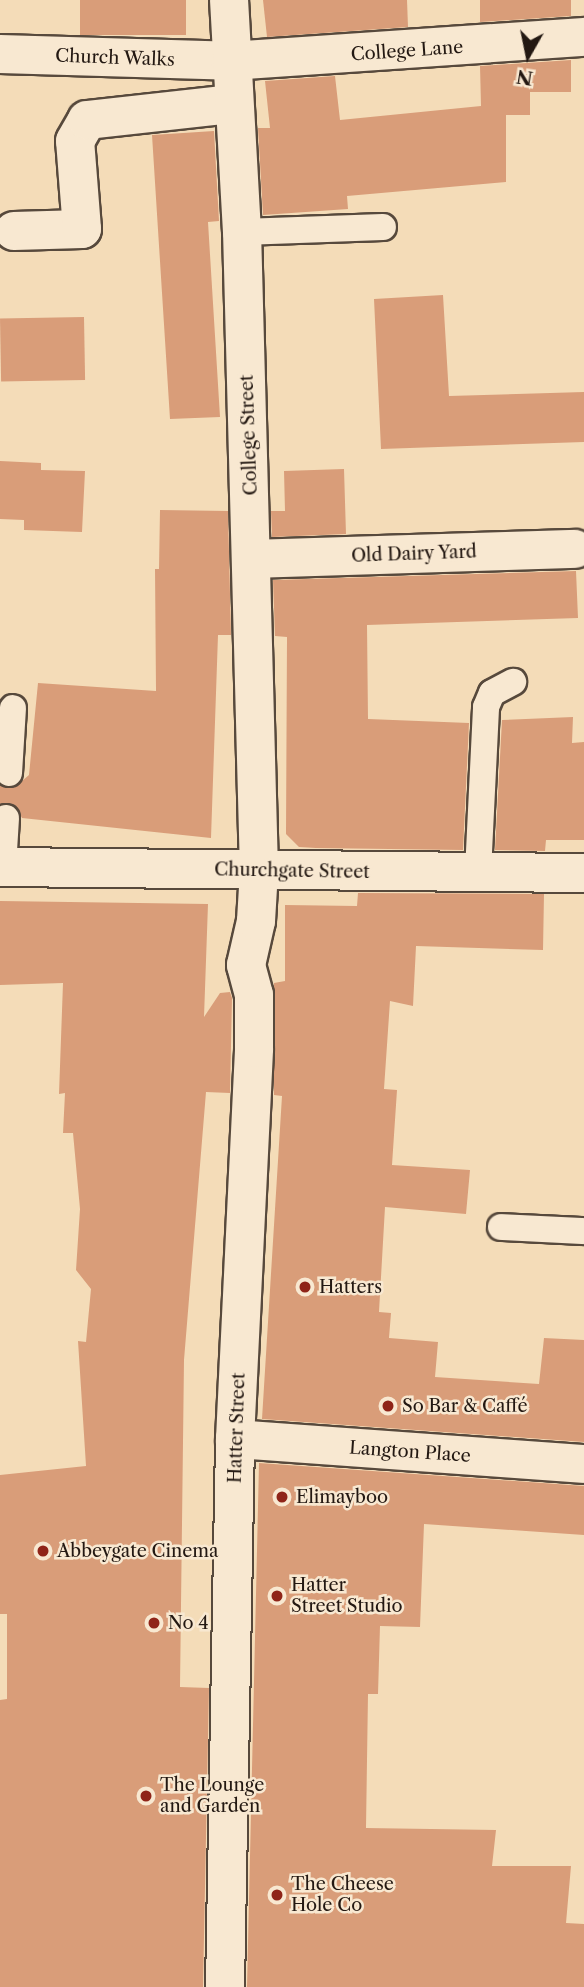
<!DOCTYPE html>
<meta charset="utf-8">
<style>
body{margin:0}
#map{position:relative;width:584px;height:1987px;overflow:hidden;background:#f4dcb8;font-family:"Libre Caslon Text",serif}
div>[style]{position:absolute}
.building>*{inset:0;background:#d99d79;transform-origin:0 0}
.roads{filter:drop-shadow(2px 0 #57493c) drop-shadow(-2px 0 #57493c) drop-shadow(0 2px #57493c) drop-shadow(0 -2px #57493c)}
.service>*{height:26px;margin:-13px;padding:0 13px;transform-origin:13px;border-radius:13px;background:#f8e8d1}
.pedestrian>*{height:38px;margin:-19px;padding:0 19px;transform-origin:19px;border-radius:19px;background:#f8e8d1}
.minor>*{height:38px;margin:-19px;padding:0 19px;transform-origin:19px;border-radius:19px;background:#f8e8d1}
.dots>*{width:19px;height:19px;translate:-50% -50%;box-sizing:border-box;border:4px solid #f8e8d1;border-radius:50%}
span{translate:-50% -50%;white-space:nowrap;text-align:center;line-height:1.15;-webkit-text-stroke:5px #f8e8d1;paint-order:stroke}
.street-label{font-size:18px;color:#231812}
.poi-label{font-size:18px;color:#231812}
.left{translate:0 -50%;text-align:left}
.north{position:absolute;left:493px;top:21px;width:70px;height:70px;-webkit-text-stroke:5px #f8e8d1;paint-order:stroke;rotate:189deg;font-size:19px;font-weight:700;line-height:28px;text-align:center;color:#231812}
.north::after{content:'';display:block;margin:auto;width:24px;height:32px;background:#231812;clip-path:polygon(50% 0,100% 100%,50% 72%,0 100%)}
</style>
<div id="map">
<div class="building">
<div style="left:80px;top:0;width:106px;height:35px"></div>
<div style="clip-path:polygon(263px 0,407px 0,408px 27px,267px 37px)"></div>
<div style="clip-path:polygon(480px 0,571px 0,571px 16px,480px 22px)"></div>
<div style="clip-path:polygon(571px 60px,571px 92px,530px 92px,530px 115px,506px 115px,506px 182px,347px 196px,348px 209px,263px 215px,258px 128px,270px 128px,265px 81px,335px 76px,340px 120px,481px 106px,480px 66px)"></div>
<div style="clip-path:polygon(214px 131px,219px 221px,208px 222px,220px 417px,170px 419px,152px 135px)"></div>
<div style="clip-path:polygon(443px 295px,449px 396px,584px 392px,584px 442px,381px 449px,374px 299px)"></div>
<div style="left:84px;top:317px;width:63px;height:84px;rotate:89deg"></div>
<div style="clip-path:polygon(0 461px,41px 463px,41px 470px,85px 471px,82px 532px,24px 530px,24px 520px,0 519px)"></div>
<div style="clip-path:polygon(344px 469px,346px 534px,272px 537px,271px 511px,285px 511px,284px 471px)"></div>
<div style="clip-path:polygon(160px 510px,228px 511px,231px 635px,218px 635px,211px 838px,22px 818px,15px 805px,0 804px,0 786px,15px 787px,29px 775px,38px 683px,156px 691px,155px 569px,159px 569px)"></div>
<div style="clip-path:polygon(576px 571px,578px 618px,367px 625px,368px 719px,469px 723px,463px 850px,316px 848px,299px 847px,286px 834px,287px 637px,275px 636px,273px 580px)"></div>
<div style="clip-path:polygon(573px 717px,572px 743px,584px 742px,584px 840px,546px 840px,545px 851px,495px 850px,502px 720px)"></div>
<div style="clip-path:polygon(358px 893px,544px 894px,543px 950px,416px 946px,413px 1006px,390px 1001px,384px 1089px,397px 1090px,392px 1165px,470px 1170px,466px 1214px,385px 1207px,379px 1312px,391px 1313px,389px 1338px,438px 1342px,435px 1377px,539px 1384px,544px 1338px,584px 1340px,584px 1442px,262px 1419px,282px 1096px,274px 1095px,274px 983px,285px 981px,285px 905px,357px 906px)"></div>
<div style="clip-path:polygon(0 901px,208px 904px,204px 1017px,220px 993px,230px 992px,232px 998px,230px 1093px,206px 1092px,184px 1360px,180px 1687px,209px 1688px,203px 1987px,0 1987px,0 1700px,7px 1699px,7px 1614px,0 1614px,0 1475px,86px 1466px,78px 1341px,86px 1342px,91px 1289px,76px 1270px,80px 1209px,73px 1133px,63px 1133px,65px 1093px,59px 1094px,63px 983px,0 985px)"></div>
<div style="clip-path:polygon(259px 1463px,584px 1486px,584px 1535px,424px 1524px,420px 1627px,380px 1626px,378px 1694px,368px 1694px,366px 1828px,496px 1830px,492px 1866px,571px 1866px,566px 1923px,584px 1924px,584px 1987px,247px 1987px)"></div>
</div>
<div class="roads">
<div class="service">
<div style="left:242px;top:232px;width:141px;rotate:-2deg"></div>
<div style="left:9px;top:773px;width:65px;rotate:-86.5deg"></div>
<div style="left:3px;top:867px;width:49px;rotate:-86.5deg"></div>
<div style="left:478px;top:872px;width:165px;rotate:-87.2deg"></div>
<div style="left:486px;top:707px;width:15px;rotate:-67deg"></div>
<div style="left:492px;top:693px;width:24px;rotate:-28deg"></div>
<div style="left:501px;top:1227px;width:83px;rotate:2.8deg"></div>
</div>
<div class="pedestrian">
<div style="left:235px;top:1439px;width:350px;rotate:4.1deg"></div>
</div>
<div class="minor">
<div style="left:0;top:54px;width:230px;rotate:1.7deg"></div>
<div style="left:230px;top:61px;width:355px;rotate:-3.9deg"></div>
<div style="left:14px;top:231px;width:68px;rotate:-1.7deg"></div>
<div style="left:82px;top:229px;width:88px;rotate:-94.5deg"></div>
<div style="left:75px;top:141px;width:24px;rotate:-60deg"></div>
<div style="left:87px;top:120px;width:146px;rotate:-6.3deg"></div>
<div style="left:254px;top:559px;width:321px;rotate:-1.8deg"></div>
<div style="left:0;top:867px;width:584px;rotate:0.59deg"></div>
<div style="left:225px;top:1987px;width:548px;rotate:-88.95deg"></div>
<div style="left:235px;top:1439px;width:391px;rotate:-87.2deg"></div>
<div style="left:254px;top:1048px;width:53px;rotate:-90deg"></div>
<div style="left:254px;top:995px;width:31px;rotate:-105deg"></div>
<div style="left:246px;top:965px;width:45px;rotate:-77.2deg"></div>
<div style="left:256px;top:921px;width:50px;rotate:-86.6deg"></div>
<div style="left:259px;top:871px;width:639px;rotate:-91.52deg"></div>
<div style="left:242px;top:232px;width:232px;rotate:-93.2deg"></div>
</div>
</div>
<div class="dots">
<div style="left:305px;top:1287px;background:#8f2418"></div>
<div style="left:388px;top:1406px;background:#8f2418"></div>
<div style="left:282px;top:1497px;background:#8f2418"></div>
<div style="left:43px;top:1551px;background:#8f2418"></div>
<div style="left:277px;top:1596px;background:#8f2418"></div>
<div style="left:154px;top:1623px;background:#8f2418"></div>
<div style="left:146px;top:1796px;background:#8f2418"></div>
<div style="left:277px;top:1895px;background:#8f2418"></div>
</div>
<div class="street-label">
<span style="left:407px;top:51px;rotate:-4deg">College Lane</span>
<span style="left:115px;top:58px;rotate:2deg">Church Walks</span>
<span style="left:249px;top:435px;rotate:-92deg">College Street</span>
<span style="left:414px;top:554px;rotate:-2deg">Old Dairy Yard</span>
<span style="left:292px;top:871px;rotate:1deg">Churchgate Street</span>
<span style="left:237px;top:1428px;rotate:-88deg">Hatter Street</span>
<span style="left:410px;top:1452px;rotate:4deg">Langton Place</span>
</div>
<div class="poi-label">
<span class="left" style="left:319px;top:1287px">Hatters</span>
<span class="left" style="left:402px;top:1406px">So Bar &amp; Caffé</span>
<span class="left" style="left:296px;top:1497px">Elimayboo</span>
<span class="left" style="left:57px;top:1551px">Abbeygate Cinema</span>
<span class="left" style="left:291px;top:1596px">Hatter<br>Street Studio</span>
<span class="left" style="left:168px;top:1623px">No 4</span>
<span class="left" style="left:160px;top:1796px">The Lounge<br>and Garden</span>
<span class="left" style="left:291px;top:1895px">The Cheese<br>Hole Co</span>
</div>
<div class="north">N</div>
</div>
